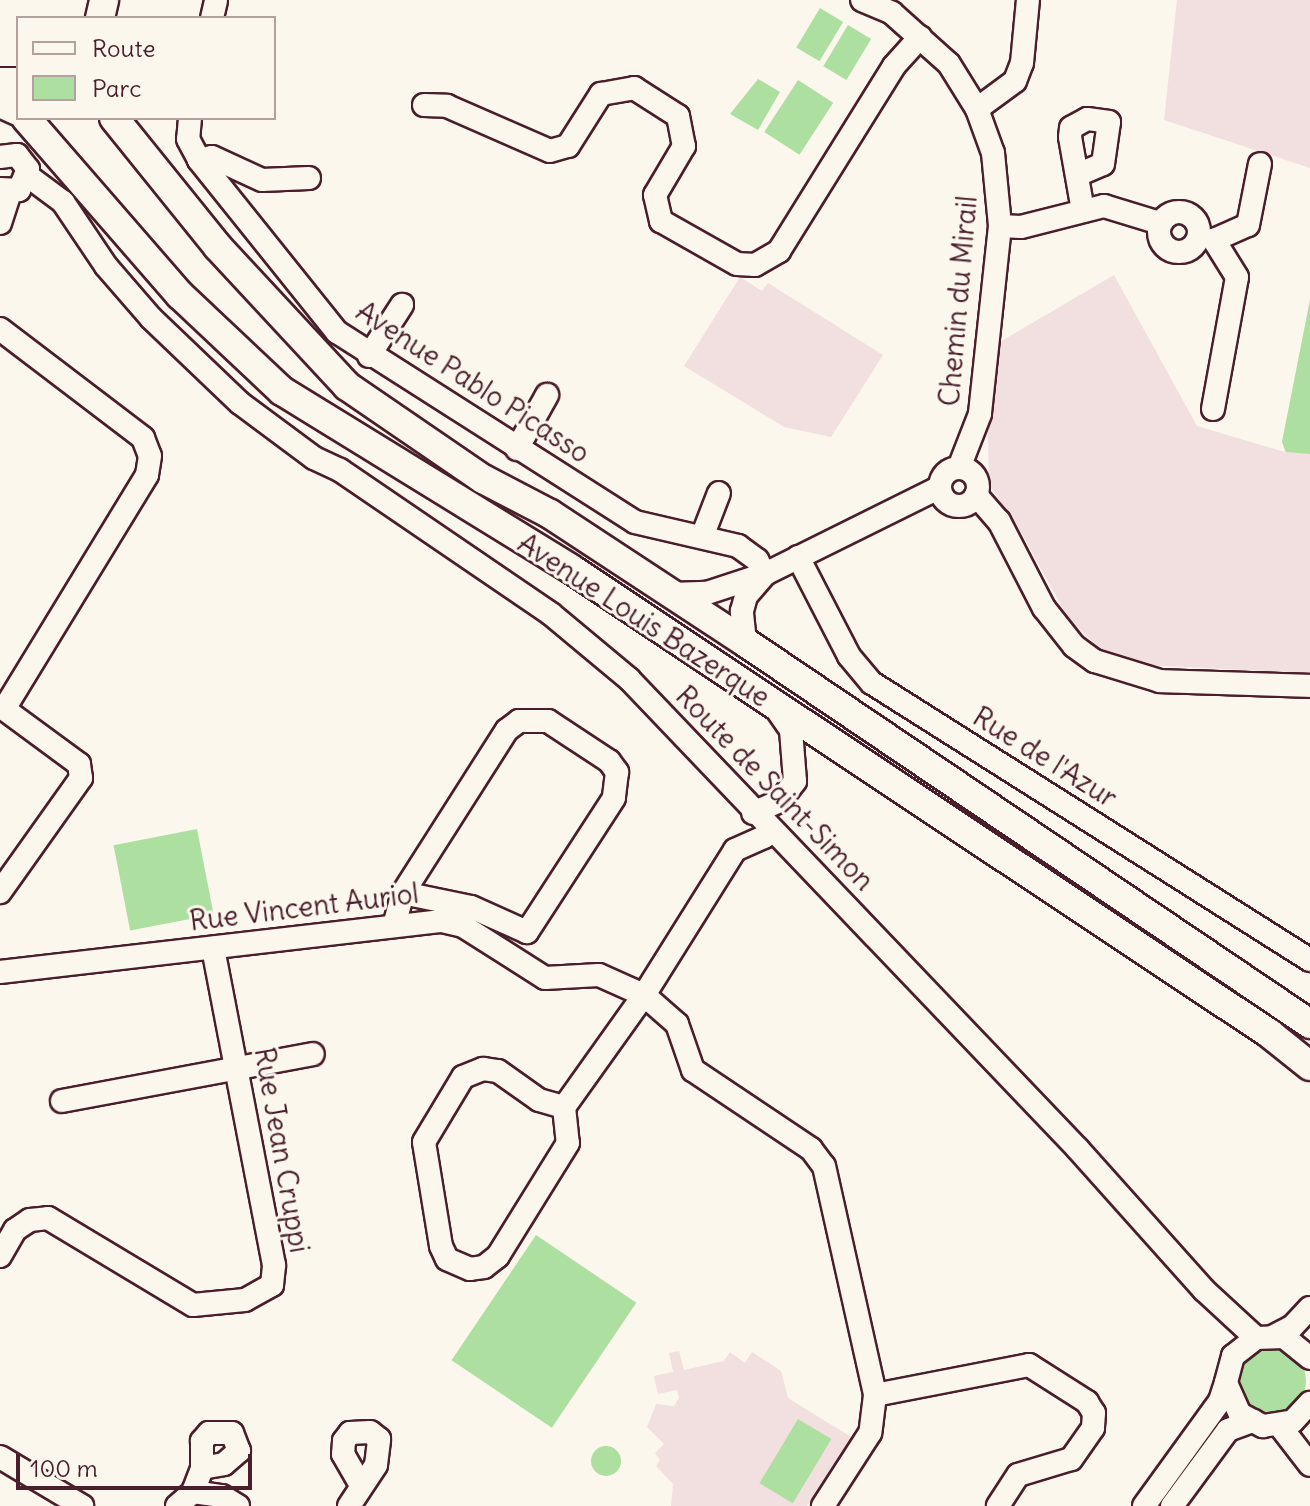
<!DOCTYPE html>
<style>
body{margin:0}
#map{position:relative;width:1310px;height:1506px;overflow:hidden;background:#fbf7ec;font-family:Delius,sans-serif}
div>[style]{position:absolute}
.built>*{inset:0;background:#f2dfdf}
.green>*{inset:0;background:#addfa1;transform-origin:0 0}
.round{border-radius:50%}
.roads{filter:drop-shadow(2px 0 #4a1f2b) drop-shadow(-2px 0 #4a1f2b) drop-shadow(0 2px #4a1f2b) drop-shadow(0 -2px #4a1f2b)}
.minor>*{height:22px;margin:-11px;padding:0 11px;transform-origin:11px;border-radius:11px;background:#fbf7ec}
.minor>.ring{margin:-11px;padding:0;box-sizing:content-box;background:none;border:22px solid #fbf7ec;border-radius:50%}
.major>*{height:28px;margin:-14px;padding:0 14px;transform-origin:14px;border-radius:14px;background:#fbf7ec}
span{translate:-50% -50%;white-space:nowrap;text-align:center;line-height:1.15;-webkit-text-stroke:6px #fbf7ec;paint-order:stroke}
.street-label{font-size:28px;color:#4a1f2b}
.legend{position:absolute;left:16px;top:16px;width:260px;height:104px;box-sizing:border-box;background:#fbf7ec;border:2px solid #b4a19f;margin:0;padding:10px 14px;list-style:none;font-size:24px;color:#4a1f2b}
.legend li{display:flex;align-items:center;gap:16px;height:40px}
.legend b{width:40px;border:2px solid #b4a19f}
.scale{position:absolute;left:16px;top:1454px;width:236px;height:36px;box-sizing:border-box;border:4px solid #4a1f2b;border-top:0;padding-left:10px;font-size:24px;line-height:28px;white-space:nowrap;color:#4a1f2b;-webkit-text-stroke:6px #fbf7ec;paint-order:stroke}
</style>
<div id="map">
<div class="built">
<div style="clip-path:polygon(1177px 0,1310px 0,1310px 168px,1164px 120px)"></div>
<div style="clip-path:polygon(1114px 275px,1197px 426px,1285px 452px,1282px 442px,1310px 300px,1310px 673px,1145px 665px,1100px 649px,1068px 618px,1017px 525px,989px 485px,988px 433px,998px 343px)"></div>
<div style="clip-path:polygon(740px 277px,762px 291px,768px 283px,883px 355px,831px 437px,784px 427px,684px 366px)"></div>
<div style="clip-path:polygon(679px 1351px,684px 1370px,724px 1361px,730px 1352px,745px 1363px,752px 1352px,781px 1371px,788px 1398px,851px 1437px,807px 1506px,671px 1506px,673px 1484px,656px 1466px,660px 1460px,655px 1453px,664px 1444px,647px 1427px,656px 1404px,674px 1406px,679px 1398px,677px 1390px,658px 1394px,654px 1376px,673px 1372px,669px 1353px)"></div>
</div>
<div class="green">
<div style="left:820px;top:8px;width:27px;height:46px;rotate:31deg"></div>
<div style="left:848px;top:25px;width:27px;height:48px;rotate:31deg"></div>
<div style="clip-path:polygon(758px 79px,780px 92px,758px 130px,730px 114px)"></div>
<div style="left:798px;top:80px;width:42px;height:62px;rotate:33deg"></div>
<div style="clip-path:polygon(1310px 300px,1310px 454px,1286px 452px,1282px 442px)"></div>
<div style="left:197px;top:829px;width:87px;height:85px;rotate:79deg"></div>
<div style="left:536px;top:1235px;width:121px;height:151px;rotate:34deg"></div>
<div class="round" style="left:1238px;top:1347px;width:68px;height:68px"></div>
<div style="left:798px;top:1419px;width:39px;height:75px;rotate:31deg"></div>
<div class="round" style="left:591px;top:1446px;width:30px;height:30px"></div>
</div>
<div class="roads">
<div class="minor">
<div style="left:862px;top:0;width:33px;rotate:23deg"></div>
<div style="left:892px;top:13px;width:76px;rotate:41.8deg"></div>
<div style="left:949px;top:64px;width:53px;rotate:58.1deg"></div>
<div style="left:977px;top:109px;width:47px;rotate:70deg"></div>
<div style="left:993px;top:153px;width:73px;rotate:84.5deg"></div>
<div style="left:1000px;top:226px;width:189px;rotate:96.1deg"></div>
<div style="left:980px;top:414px;width:58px;rotate:111.3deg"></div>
<div style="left:212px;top:18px;width:18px;rotate:-77deg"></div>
<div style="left:424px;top:105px;width:23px;rotate:2deg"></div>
<div style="left:447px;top:106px;width:112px;rotate:23.6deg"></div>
<div style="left:550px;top:151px;width:19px;rotate:-16deg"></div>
<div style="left:568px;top:146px;width:62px;rotate:-57.6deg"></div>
<div style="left:601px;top:94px;width:34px;rotate:-10deg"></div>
<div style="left:634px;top:88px;width:52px;rotate:32.5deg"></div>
<div style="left:678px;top:116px;width:31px;rotate:79deg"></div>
<div style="left:684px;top:146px;width:57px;rotate:120.6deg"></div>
<div style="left:655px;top:195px;width:27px;rotate:77deg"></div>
<div style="left:661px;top:221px;width:87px;rotate:29.5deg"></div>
<div style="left:737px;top:264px;width:18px;rotate:3deg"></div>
<div style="left:755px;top:265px;width:28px;rotate:-30deg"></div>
<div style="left:779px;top:251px;width:218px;rotate:-58.1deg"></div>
<div style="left:894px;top:66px;width:39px;rotate:-48deg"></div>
<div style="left:977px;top:109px;width:47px;rotate:-36.4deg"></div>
<div style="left:1015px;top:81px;width:19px;rotate:-69deg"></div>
<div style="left:1022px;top:63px;width:63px;rotate:-84.6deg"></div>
<div style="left:190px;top:118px;width:21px;rotate:95deg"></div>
<div style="left:188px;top:139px;width:24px;rotate:62deg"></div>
<div style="left:199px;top:160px;width:221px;rotate:51.3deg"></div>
<div style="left:337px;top:332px;width:353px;rotate:32.5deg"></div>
<div style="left:635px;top:522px;width:106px;rotate:13.1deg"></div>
<div style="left:738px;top:546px;width:24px;rotate:36deg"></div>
<div style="left:757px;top:560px;width:16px;rotate:60deg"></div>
<div style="left:0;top:157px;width:17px;rotate:-7deg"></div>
<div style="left:17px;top:155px;width:18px;rotate:52deg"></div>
<div style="left:28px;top:169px;width:23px;rotate:113deg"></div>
<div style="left:19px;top:190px;width:19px;rotate:-177deg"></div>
<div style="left:199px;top:160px;width:13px;rotate:-13deg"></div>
<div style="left:212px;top:157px;width:55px;rotate:24.7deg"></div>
<div style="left:262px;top:180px;width:47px;rotate:-2.4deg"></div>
<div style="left:1077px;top:175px;width:28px;rotate:-23deg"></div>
<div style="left:1103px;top:164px;width:42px;rotate:-81.9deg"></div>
<div style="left:1109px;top:122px;width:22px;rotate:-172deg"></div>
<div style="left:1087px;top:119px;width:18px;rotate:151deg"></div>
<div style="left:1071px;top:128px;width:9px;rotate:96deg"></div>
<div style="left:1070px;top:137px;width:75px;rotate:80deg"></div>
<div style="left:28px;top:176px;width:44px;rotate:36.6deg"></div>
<div style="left:63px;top:202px;width:77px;rotate:56.1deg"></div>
<div style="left:106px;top:266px;width:69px;rotate:49.1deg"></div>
<div style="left:151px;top:318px;width:123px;rotate:43.7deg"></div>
<div style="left:240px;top:403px;width:92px;rotate:36.6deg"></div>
<div style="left:314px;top:458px;width:29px;rotate:25deg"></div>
<div style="left:340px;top:470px;width:255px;rotate:34.3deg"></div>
<div style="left:551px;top:614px;width:102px;rotate:39.8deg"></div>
<div style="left:629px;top:679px;width:650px;rotate:46.31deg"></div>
<div style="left:1078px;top:1149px;width:189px;rotate:48.2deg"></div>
<div style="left:1204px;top:1290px;width:71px;rotate:42.7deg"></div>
<div class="ring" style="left:1159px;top:212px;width:18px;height:18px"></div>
<div style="left:0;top:223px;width:33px;rotate:-72deg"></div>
<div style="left:1000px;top:226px;width:21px;rotate:3deg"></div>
<div style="left:1021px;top:227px;width:86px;rotate:-14.2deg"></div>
<div style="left:1104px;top:206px;width:59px;rotate:16.9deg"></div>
<div style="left:0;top:329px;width:180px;rotate:37.3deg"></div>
<div style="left:143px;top:438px;width:19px;rotate:69deg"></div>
<div style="left:150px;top:456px;width:19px;rotate:99deg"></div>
<div style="left:147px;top:475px;width:274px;rotate:121.4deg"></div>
<div style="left:369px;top:356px;width:61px;rotate:-57.1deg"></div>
<div style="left:1213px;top:409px;width:134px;rotate:-79.7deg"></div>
<div style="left:1237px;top:277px;width:44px;rotate:-121.9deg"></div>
<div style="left:1214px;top:240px;width:37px;rotate:-24deg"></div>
<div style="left:1248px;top:225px;width:62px;rotate:-78.9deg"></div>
<div style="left:517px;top:449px;width:62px;rotate:-60.9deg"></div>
<div class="ring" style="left:940px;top:468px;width:16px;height:16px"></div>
<div style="left:976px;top:495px;width:35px;rotate:49deg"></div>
<div style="left:999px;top:521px;width:98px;rotate:62.7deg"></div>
<div style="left:1044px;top:608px;width:48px;rotate:51.7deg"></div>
<div style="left:1074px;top:646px;width:26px;rotate:36deg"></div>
<div style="left:1095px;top:661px;width:68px;rotate:17.1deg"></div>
<div style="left:1160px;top:681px;width:150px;rotate:1.9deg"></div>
<div style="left:702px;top:537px;width:47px;rotate:-68.9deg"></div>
<div style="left:798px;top:557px;width:111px;rotate:62.7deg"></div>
<div style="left:849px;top:656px;width:35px;rotate:50deg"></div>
<div style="left:872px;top:683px;width:518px;rotate:32.31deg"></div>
<div style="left:672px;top:594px;width:35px;rotate:-2deg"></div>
<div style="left:707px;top:593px;width:61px;rotate:-18.1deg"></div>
<div style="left:765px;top:574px;width:195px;rotate:-26.4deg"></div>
<div style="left:745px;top:642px;width:31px;rotate:-96deg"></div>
<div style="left:742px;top:611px;width:16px;rotate:-75deg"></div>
<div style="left:746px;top:596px;width:28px;rotate:-49deg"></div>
<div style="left:0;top:706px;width:98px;rotate:36.3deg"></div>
<div style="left:79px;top:764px;width:14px;rotate:82deg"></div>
<div style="left:81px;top:778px;width:140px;rotate:125.4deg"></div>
<div style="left:753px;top:813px;width:30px;rotate:-24deg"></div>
<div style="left:780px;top:801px;width:25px;rotate:-53deg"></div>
<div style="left:795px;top:781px;width:51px;rotate:-94.5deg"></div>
<div style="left:791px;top:730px;width:28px;rotate:-125deg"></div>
<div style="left:770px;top:829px;width:10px;rotate:127deg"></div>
<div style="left:764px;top:837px;width:32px;rotate:156deg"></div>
<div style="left:735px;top:850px;width:171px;rotate:122.1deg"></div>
<div style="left:644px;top:995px;width:44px;rotate:41.3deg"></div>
<div style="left:677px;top:1024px;width:49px;rotate:70.8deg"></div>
<div style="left:693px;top:1070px;width:142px;rotate:33.8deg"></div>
<div style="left:811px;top:1149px;width:21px;rotate:53deg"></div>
<div style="left:824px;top:1166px;width:235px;rotate:77.4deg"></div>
<div style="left:875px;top:1395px;width:38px;rotate:97deg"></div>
<div style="left:870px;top:1433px;width:87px;rotate:122.8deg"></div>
<div style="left:394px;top:926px;width:34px;rotate:-75deg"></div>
<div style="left:403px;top:893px;width:193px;rotate:-57.5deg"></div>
<div style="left:507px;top:730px;width:15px;rotate:-37deg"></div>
<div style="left:519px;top:721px;width:29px"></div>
<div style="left:548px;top:721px;width:73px;rotate:33.3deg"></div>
<div style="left:609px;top:761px;width:14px;rotate:54deg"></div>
<div style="left:617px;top:772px;width:26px;rotate:97deg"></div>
<div style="left:614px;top:798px;width:160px;rotate:123deg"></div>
<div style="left:527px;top:932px;width:61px;rotate:-155.9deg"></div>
<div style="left:471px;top:907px;width:69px;rotate:-168.4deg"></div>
<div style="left:0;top:972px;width:445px;rotate:-6.6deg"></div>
<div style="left:442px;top:921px;width:22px;rotate:13deg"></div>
<div style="left:463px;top:926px;width:97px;rotate:32.4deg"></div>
<div style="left:545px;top:978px;width:54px;rotate:-3.2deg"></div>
<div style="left:599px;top:975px;width:49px;rotate:24deg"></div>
<div style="left:644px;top:995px;width:138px;rotate:125.5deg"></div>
<div style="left:483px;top:1069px;width:15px;rotate:8deg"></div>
<div style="left:498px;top:1071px;width:50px;rotate:35.3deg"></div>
<div style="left:539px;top:1100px;width:26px;rotate:16deg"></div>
<div style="left:564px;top:1107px;width:36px;rotate:84deg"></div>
<div style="left:568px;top:1143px;width:133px;rotate:121.8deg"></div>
<div style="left:498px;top:1256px;width:18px;rotate:142deg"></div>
<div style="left:484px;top:1267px;width:14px;rotate:172deg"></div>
<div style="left:470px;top:1269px;width:25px;rotate:-157deg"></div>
<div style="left:447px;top:1259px;width:14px;rotate:-115deg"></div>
<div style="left:441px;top:1246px;width:105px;rotate:-99.3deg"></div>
<div style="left:424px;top:1142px;width:76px;rotate:-59deg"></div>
<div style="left:463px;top:1077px;width:22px;rotate:-22deg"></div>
<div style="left:62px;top:1101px;width:255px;rotate:-10.6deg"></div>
<div style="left:0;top:1256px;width:30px;rotate:-60deg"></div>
<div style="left:15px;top:1230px;width:18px;rotate:-34deg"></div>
<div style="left:30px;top:1220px;width:18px;rotate:-6deg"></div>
<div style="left:48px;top:1218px;width:169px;rotate:31deg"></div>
<div style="left:193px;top:1305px;width:52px;rotate:-5.5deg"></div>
<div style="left:245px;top:1300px;width:31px;rotate:-29deg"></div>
<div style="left:272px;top:1285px;width:20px;rotate:-84deg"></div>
<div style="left:274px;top:1265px;width:323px;rotate:-100.9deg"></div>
<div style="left:1274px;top:1336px;width:20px;rotate:-27deg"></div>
<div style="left:1292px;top:1327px;width:26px;rotate:-47deg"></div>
<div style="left:1310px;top:1358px;width:33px;rotate:-141deg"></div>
<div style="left:1284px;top:1337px;width:28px;rotate:178deg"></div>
<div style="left:1256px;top:1338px;width:29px;rotate:142deg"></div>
<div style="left:1233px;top:1356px;width:28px;rotate:105deg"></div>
<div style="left:1226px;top:1383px;width:34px;rotate:66deg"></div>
<div style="left:1240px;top:1414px;width:26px;rotate:28deg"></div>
<div style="left:1263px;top:1426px;width:30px;rotate:-9deg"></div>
<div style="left:1293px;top:1421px;width:25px;rotate:-47deg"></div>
<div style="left:875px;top:1395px;width:157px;rotate:-11deg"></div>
<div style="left:1029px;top:1365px;width:69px;rotate:32.5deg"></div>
<div style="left:1087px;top:1402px;width:13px;rotate:58deg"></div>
<div style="left:1094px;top:1413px;width:15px;rotate:94deg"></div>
<div style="left:1093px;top:1428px;width:38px;rotate:125deg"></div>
<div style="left:1071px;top:1459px;width:55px;rotate:163.2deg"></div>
<div style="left:1018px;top:1475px;width:37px;rotate:123deg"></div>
<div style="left:1280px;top:1426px;width:49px;rotate:52.4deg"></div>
<div style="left:0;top:1457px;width:96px;rotate:30.9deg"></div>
<div style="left:193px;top:1492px;width:26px;rotate:-69deg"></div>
<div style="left:202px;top:1468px;width:22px;rotate:-10deg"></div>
<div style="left:224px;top:1464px;width:20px;rotate:-41deg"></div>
<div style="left:239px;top:1451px;width:19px;rotate:-111deg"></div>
<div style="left:232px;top:1433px;width:23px;rotate:180deg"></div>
<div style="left:209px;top:1433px;width:11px;rotate:131deg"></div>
<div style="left:202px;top:1441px;width:27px;rotate:90deg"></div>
<div style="left:177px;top:1506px;width:21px;rotate:-41deg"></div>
<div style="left:193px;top:1492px;width:29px;rotate:8deg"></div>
<div style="left:222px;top:1496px;width:19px;rotate:32deg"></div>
<div style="left:349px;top:1506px;width:49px;rotate:-56.6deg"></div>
<div style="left:376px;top:1465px;width:26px;rotate:-83deg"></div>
<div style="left:379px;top:1439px;width:11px;rotate:-142deg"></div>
<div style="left:370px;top:1432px;width:20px;rotate:177deg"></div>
<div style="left:350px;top:1433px;width:10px;rotate:127deg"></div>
<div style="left:344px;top:1441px;width:13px;rotate:94deg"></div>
<div style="left:343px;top:1454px;width:36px;rotate:60deg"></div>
<div style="left:1144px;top:1506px;width:130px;rotate:-54.1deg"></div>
<div style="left:1220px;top:1401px;width:19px;rotate:-72deg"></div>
<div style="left:1172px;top:1506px;width:94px;rotate:-53.6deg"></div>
<div style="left:1228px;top:1430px;width:27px;rotate:-20deg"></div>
</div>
<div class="major">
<div style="left:100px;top:18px;width:18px;rotate:-77deg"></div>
<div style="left:0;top:82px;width:18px"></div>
<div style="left:0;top:103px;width:20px;rotate:24deg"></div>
<div style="left:26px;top:118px;width:235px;rotate:49deg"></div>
<div style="left:180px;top:295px;width:140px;rotate:43.3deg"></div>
<div style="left:282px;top:391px;width:339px;rotate:31.6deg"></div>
<div style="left:571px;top:569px;width:840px;rotate:33.63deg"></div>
<div style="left:1270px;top:1034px;width:51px;rotate:38.7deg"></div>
<div style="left:114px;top:118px;width:166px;rotate:51.1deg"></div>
<div style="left:218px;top:247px;width:190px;rotate:47.1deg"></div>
<div style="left:347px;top:386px;width:165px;rotate:34.4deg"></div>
<div style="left:483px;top:479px;width:76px;rotate:27.6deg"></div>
<div style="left:550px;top:514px;width:233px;rotate:33.3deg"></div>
<div style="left:745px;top:642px;width:682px;rotate:34.06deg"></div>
</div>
</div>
<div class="street-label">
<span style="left:958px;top:301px;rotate:-85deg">Chemin du Mirail</span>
<span style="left:473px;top:382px;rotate:33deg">Avenue Pablo Picasso</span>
<span style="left:644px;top:620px;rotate:33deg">Avenue Louis Bazerque</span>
<span style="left:1045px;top:757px;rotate:32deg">Rue de l'Azur</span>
<span style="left:775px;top:788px;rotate:46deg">Route de Saint-Simon</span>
<span style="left:304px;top:907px;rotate:-7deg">Rue Vincent Auriol</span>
<span style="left:282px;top:1150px;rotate:80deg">Rue Jean Cruppi</span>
</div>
<ul class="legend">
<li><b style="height:10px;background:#fbf7ec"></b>Route</li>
<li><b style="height:22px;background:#addfa1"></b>Parc</li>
</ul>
<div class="scale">100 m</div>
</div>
